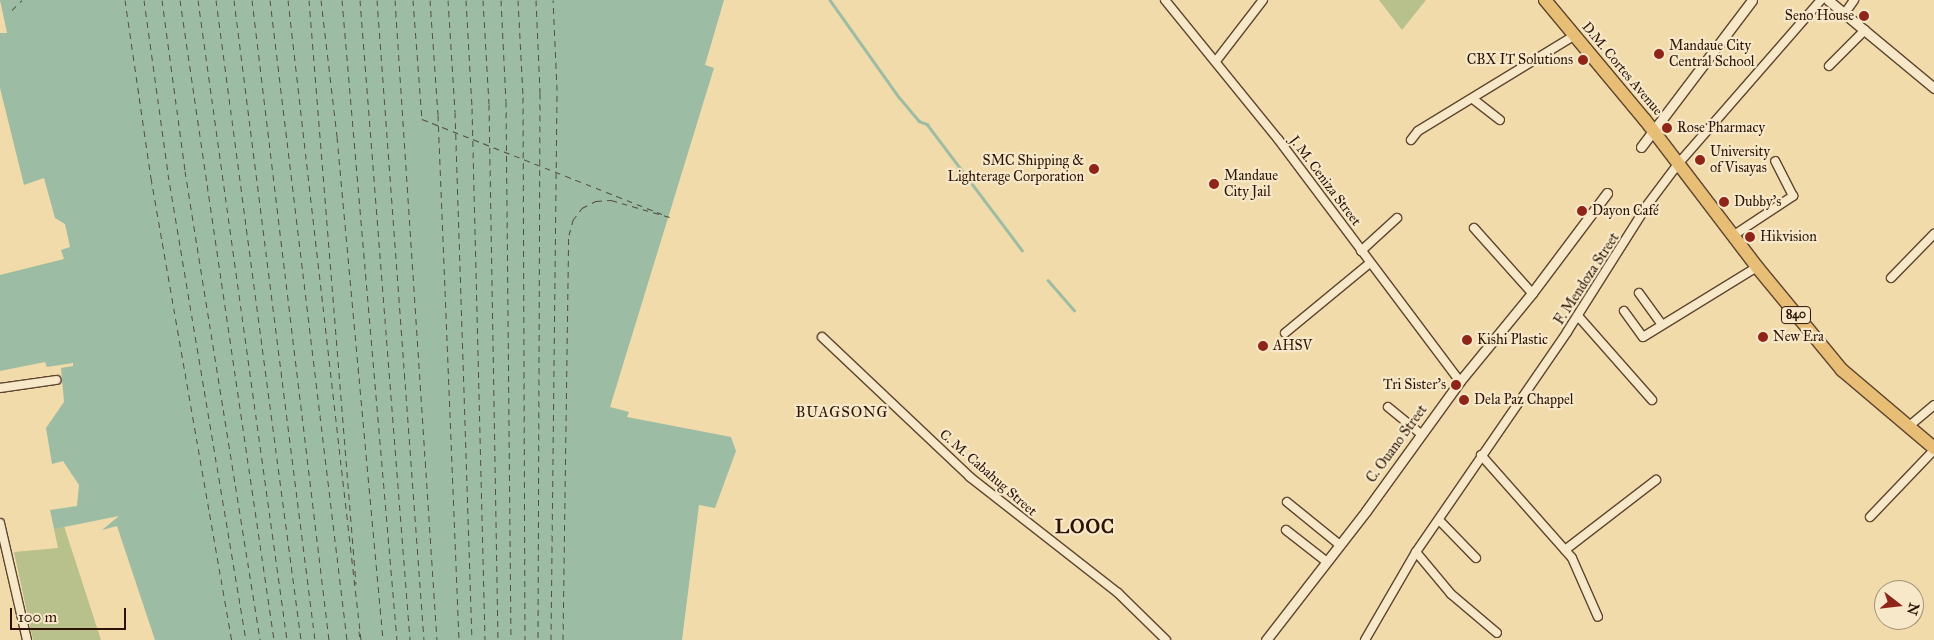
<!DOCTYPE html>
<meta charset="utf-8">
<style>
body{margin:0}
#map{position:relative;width:1934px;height:640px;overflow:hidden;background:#f1dbab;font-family:"IM FELL Great Primer",serif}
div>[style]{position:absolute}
.green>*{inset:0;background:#b8c18b}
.water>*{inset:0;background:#9cbca4}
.stream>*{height:2.5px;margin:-1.25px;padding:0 1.25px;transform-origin:1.25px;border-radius:1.25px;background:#9cbca4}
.ferry>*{height:1px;margin-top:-0.5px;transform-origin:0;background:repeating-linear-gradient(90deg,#544e3d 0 6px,transparent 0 11px)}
.roads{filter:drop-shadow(1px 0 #5e452f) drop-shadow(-1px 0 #5e452f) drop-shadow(0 1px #5e452f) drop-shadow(0 -1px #5e452f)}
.minor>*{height:8px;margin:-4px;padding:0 4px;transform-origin:4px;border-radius:4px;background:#f6e8c8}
.tertiary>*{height:9px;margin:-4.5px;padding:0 4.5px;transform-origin:4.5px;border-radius:4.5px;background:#f6e8c8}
.trunk>*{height:12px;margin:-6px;padding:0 6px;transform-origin:6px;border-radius:6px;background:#e8be76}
.dots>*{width:14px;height:14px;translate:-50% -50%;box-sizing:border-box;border:2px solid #f6e8c8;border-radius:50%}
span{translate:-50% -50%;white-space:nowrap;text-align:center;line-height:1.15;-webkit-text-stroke:4.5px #f6e8c8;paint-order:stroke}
.shield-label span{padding:1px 4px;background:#f6e8c8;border:1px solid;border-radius:4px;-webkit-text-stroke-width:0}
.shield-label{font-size:12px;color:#2d1306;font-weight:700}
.poi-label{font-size:14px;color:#2d1306}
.right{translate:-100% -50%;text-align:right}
.left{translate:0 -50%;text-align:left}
.street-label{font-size:14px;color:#2d1306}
.neighbourhood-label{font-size:15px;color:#2d1306;letter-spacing:1px}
.district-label{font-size:19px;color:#2d1306;font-weight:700;letter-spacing:1px}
.north{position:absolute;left:1874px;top:580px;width:50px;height:50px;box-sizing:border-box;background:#f6e8c8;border:1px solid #a6937a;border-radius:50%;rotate:106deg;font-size:14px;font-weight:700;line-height:20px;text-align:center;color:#2d1306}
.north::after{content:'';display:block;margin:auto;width:18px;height:22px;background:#8f2418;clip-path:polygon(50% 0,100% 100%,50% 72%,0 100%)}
.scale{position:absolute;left:10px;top:608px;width:116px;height:22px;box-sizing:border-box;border:2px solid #2d1306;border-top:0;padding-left:6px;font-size:15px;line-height:18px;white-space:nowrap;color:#2d1306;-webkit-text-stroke:4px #f6e8c8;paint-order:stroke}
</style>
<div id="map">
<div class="green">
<div style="clip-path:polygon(1379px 0,1426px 0,1402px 30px)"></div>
<div style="clip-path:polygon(64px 526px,101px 640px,33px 640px,14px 552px,58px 548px,54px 529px)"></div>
</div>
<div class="water">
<div style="clip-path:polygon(0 0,724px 0,705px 65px,714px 68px,610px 407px,629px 412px,627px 417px,731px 437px,736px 451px,715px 508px,699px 505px,682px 640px,155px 640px,117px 526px,102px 530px,119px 516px,54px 529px,50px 510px,77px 506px,79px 485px,63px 461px,52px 464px,46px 428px,64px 402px,61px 368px,73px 366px,73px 363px,47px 367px,45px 362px,0 371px,0 275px,64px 259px,61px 250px,70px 247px,65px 224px,55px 218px,44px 178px,24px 185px,0 88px,0 33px,7px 33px)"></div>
</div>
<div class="stream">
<div style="left:830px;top:0;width:119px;rotate:54.6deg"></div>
<div style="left:899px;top:97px;width:31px;rotate:50deg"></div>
<div style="left:919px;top:121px;width:9px;rotate:21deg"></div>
<div style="left:927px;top:124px;width:158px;rotate:53deg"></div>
<div style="left:1048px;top:280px;width:40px;rotate:49deg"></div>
</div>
<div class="ferry">
<div style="left:125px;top:0;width:180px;rotate:81.7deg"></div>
<div style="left:151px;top:178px;width:469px;rotate:80.1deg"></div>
<div style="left:144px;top:0;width:176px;rotate:82.1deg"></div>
<div style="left:168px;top:174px;width:472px;rotate:80.5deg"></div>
<div style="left:162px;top:0;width:173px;rotate:82.3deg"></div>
<div style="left:185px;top:171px;width:475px;rotate:80.9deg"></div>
<div style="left:180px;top:0;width:647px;rotate:81.64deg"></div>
<div style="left:198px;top:0;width:646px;rotate:82.08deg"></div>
<div style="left:216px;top:0;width:646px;rotate:82.43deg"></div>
<div style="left:234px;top:0;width:645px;rotate:82.79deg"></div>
<div style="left:252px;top:0;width:645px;rotate:83.14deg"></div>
<div style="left:270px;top:0;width:645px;rotate:83.14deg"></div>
<div style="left:288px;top:0;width:644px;rotate:83.49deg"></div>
<div style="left:309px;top:0;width:586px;rotate:85.4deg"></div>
<div style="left:321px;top:0;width:138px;rotate:83.3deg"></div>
<div style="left:337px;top:137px;width:505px;rotate:84.77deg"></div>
<div style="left:342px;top:0;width:642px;rotate:85.09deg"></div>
<div style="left:360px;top:0;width:642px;rotate:85.53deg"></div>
<div style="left:377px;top:0;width:642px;rotate:85.8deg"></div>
<div style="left:395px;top:0;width:641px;rotate:86.25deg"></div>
<div style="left:413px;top:0;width:119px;rotate:85.7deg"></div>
<div style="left:422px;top:119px;width:258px;rotate:21.6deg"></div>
<div style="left:430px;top:0;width:115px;rotate:86deg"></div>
<div style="left:438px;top:115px;width:525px;rotate:87.71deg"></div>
<div style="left:448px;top:0;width:112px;rotate:86.4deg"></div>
<div style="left:455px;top:112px;width:528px;rotate:88.16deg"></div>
<div style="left:466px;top:0;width:108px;rotate:86.8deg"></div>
<div style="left:472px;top:108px;width:532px;rotate:88.6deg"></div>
<div style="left:483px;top:0;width:104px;rotate:86.7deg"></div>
<div style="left:489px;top:104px;width:536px;rotate:89.04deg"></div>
<div style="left:501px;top:0;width:101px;rotate:87.2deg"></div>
<div style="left:506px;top:101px;width:539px;rotate:89.47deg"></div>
<div style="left:518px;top:0;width:97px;rotate:87deg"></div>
<div style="left:523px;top:97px;width:543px;rotate:89.79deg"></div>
<div style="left:536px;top:0;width:93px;rotate:87.5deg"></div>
<div style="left:540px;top:93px;width:547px;rotate:90.21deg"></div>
<div style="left:12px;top:10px;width:14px;rotate:-45deg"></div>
<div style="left:359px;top:631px;width:9px;rotate:84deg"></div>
<div style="left:551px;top:640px;width:550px;rotate:-89.37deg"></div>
<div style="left:557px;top:90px;width:90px;rotate:-92.5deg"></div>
<div style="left:563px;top:640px;width:405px;rotate:-89.2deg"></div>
<div style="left:569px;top:235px;width:16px;rotate:-75deg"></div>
<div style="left:573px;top:220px;width:15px;rotate:-53deg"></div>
<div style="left:582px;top:208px;width:16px;rotate:-27deg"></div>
<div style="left:596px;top:201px;width:15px;rotate:-4deg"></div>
<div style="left:611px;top:200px;width:61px;rotate:16.1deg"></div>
</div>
<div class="roads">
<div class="minor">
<div style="left:1165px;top:0;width:179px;rotate:50.9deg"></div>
<div style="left:1278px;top:139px;width:303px;rotate:53.1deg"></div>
<div style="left:1845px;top:13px;width:16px;rotate:-55deg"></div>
<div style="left:1216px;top:61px;width:77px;rotate:-52.4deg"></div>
<div style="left:1829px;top:66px;width:51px;rotate:-45deg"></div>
<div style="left:1473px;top:99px;width:34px;rotate:38deg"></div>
<div style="left:1411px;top:140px;width:11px;rotate:-52deg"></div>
<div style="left:1418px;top:131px;width:184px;rotate:-31.4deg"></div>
<div style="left:1474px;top:228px;width:87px;rotate:48.3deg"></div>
<div style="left:1734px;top:235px;width:71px;rotate:-33.5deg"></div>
<div style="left:1793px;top:196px;width:39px;rotate:-117deg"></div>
<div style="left:1361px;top:251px;width:49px;rotate:-42.5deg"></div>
<div style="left:1891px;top:278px;width:62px;rotate:-45.7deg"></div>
<div style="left:1639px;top:293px;width:39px;rotate:54deg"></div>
<div style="left:1624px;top:311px;width:32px;rotate:54deg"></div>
<div style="left:1643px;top:337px;width:134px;rotate:-31.6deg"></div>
<div style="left:1578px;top:316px;width:112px;rotate:48.6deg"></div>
<div style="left:1285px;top:333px;width:110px;rotate:-39.5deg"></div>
<div style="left:822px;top:337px;width:204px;rotate:43.4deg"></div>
<div style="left:970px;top:477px;width:188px;rotate:38.1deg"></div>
<div style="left:1118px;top:593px;width:67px;rotate:44.4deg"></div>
<div style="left:0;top:388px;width:57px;rotate:-8.1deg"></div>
<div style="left:1388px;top:407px;width:43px;rotate:39.3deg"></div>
<div style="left:1908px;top:427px;width:34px;rotate:-40deg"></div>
<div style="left:1481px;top:455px;width:137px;rotate:48.5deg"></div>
<div style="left:1572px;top:558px;width:64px;rotate:66.2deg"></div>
<div style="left:1287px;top:502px;width:68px;rotate:39.1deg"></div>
<div style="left:1870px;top:517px;width:93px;rotate:-46.3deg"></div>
<div style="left:1439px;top:520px;width:53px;rotate:45.8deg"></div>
<div style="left:0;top:523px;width:120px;rotate:77deg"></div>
<div style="left:1286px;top:530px;width:52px;rotate:38deg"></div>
<div style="left:1565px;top:550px;width:115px;rotate:-37.6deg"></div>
<div style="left:1416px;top:552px;width:55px;rotate:50.2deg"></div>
<div style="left:1451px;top:594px;width:60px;rotate:40.3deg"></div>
<div style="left:1365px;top:640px;width:102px;rotate:-59.9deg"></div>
<div style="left:1416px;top:552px;width:267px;rotate:-55.5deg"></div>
<div style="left:1567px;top:332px;width:151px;rotate:-57.7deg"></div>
<div style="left:1648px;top:204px;width:50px;rotate:-53.1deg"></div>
<div style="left:1678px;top:164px;width:218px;rotate:-48.9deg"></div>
</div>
<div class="tertiary">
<div style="left:1828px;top:0;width:138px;rotate:39.7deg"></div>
<div style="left:1641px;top:147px;width:184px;rotate:-52.9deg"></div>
<div style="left:1266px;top:640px;width:163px;rotate:-52.2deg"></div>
<div style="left:1366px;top:511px;width:160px;rotate:-54.1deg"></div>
<div style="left:1460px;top:381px;width:114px;rotate:-50.7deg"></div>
<div style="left:1532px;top:293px;width:125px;rotate:-53.1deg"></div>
</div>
<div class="trunk">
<div style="left:1545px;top:0;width:156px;rotate:50.2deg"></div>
<div style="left:1645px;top:120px;width:185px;rotate:52.7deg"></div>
<div style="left:1757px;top:267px;width:134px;rotate:50.5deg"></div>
<div style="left:1842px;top:370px;width:121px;rotate:40.3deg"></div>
</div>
</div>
<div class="dots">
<div style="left:1864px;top:16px;background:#8f2418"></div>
<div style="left:1659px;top:54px;background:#8f2418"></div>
<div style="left:1583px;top:60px;background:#8f2418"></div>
<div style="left:1667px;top:128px;background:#8f2418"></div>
<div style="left:1700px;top:160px;background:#8f2418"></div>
<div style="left:1094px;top:169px;background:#8f2418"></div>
<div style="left:1214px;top:184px;background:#8f2418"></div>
<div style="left:1724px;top:202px;background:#8f2418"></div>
<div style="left:1582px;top:211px;background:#8f2418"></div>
<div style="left:1750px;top:237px;background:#8f2418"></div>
<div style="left:1763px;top:337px;background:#8f2418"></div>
<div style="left:1467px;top:340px;background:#8f2418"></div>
<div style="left:1263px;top:346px;background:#8f2418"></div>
<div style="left:1456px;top:385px;background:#8f2418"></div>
<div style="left:1464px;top:400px;background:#8f2418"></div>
</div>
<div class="shield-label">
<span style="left:1796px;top:315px">840</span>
</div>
<div class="poi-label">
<span class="right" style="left:1854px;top:16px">Seno House</span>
<span class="left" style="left:1669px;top:54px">Mandaue City<br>Central School</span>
<span class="right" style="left:1573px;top:60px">CBX IT Solutions</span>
<span class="left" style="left:1677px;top:128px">Rose Pharmacy</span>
<span class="left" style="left:1710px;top:160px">University<br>of Visayas</span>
<span class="right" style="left:1084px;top:169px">SMC Shipping &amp;<br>Lighterage Corporation</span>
<span class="left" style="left:1224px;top:184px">Mandaue<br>City Jail</span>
<span class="left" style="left:1734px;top:202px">Dubby's</span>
<span class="left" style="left:1592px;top:211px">Dayon Café</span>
<span class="left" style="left:1760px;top:237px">Hikvision</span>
<span class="left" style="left:1773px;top:337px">New Era</span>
<span class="left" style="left:1477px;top:340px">Kishi Plastic</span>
<span class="left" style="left:1273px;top:346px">AHSV</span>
<span class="right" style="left:1446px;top:385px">Tri Sister's</span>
<span class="left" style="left:1474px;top:400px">Dela Paz Chappel</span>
</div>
<div class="street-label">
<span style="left:1622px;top:69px;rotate:50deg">D.M. Cortes Avenue</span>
<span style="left:1325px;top:181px;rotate:53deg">J. M. Ceniza Street</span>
<span style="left:1587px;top:279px;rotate:-57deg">F. Mendoza Street</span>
<span style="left:1397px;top:444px;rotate:-54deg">C. Ouano Street</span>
<span style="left:988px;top:473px;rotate:41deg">C. M. Cabahug Street</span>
</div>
<div class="neighbourhood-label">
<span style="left:842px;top:413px">BUAGSONG</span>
</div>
<div class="district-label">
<span style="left:1085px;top:527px">LOOC</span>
</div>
<div class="north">N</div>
<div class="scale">100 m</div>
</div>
